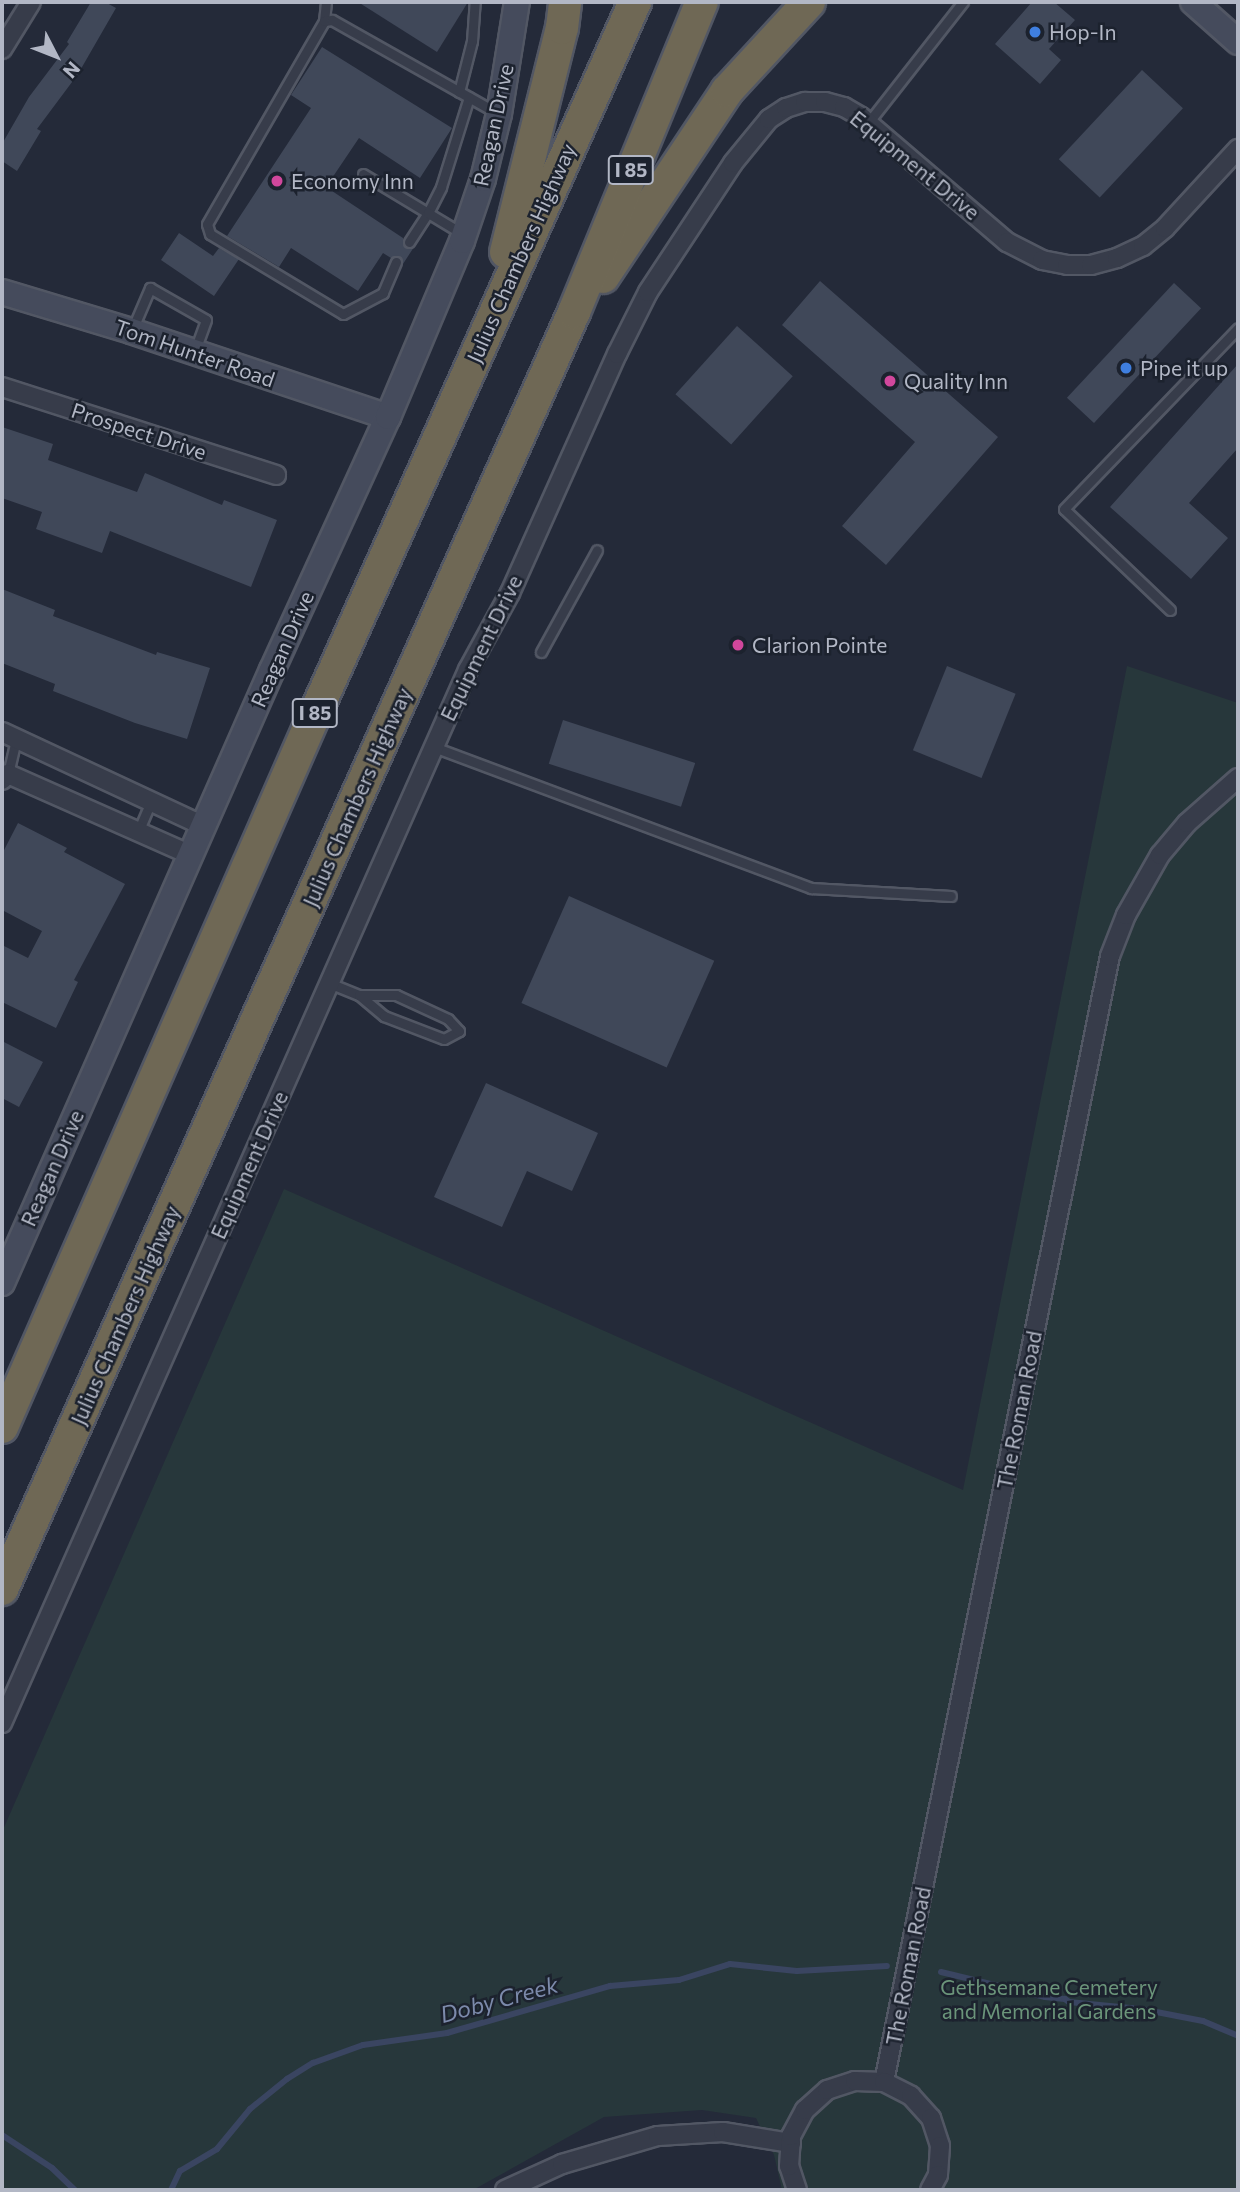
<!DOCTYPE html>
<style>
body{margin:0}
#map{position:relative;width:1240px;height:2192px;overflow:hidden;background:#242a39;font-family:Commissioner,sans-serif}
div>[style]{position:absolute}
.green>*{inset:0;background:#27373b}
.stream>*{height:6px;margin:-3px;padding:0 3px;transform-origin:3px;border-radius:3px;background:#3a4561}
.building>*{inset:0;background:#404859;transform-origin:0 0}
.roads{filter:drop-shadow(2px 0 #525764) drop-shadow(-2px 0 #525764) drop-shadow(0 2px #525764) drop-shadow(0 -2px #525764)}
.lane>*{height:9px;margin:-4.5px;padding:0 4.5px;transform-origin:4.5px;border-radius:4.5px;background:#373c4a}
.street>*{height:18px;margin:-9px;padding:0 9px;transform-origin:9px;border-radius:9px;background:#373c4a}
.secondary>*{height:24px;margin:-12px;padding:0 12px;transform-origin:12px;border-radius:12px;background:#454b5c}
.highway>*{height:32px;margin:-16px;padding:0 16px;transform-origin:16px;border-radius:16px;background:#6f6855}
.dots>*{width:19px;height:19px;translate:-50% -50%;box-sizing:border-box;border:4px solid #1c222e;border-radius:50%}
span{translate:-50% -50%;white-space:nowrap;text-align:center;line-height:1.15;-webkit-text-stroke:5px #1c222e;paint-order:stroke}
.shield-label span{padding:2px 5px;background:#1c222e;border:2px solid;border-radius:5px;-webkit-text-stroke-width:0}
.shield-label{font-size:19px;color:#b2b7c5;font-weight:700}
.poi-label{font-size:21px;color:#b2b7c5}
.left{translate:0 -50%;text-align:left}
.street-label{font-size:21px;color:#b2b7c5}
.park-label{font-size:21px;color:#6b957a}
.water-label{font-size:23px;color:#7c8aab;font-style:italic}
.frame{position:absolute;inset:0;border:4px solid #b2b7c5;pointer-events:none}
.north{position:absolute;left:21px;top:21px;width:70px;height:70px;-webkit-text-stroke:5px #1c222e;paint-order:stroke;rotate:132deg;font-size:19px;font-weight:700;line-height:28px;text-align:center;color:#b2b7c5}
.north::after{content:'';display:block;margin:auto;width:24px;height:32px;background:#b2b7c5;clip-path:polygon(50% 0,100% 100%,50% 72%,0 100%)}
</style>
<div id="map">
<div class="green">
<div style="clip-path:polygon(1127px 666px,1238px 703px,1238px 2190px,782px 2190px,774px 2155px,756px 2118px,702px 2110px,604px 2117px,473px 2190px,2px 2190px,2px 1832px,284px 1189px,963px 1490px)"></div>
</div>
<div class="stream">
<div style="left:941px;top:1972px;width:107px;rotate:13.5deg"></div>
<div style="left:1045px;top:1997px;width:20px;rotate:6deg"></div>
<div style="left:1065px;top:1999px;width:5px;rotate:37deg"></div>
<div style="left:1069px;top:2002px;width:72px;rotate:5.6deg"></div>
<div style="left:1141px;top:2009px;width:63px;rotate:11deg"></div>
<div style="left:1203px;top:2021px;width:38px;rotate:23deg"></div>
<div style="left:2px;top:2135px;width:60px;rotate:33.4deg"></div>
<div style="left:52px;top:2168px;width:32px;rotate:44deg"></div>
<div style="left:171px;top:2190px;width:21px;rotate:-65deg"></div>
<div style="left:180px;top:2171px;width:43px;rotate:-30.7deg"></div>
<div style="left:217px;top:2149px;width:52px;rotate:-50.5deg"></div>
<div style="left:250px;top:2109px;width:48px;rotate:-39deg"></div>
<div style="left:287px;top:2079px;width:31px;rotate:-32deg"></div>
<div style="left:313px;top:2063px;width:53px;rotate:-19.8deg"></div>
<div style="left:363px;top:2045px;width:85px;rotate:-8.1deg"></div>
<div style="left:447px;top:2033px;width:170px;rotate:-16.1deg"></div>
<div style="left:610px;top:1986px;width:69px;rotate:-5deg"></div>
<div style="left:679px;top:1980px;width:53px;rotate:-17.4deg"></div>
<div style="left:730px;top:1964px;width:67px;rotate:6deg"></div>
<div style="left:797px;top:1971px;width:90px;rotate:-3.2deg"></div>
</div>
<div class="building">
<div style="clip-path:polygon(91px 2px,105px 2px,116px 8px,78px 74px,37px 129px,41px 131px,17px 171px,2px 161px,2px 144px,29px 97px,69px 44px,67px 42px)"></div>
<div style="clip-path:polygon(358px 2px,468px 2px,437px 52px)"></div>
<div style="clip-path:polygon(1032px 2px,1054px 2px,1075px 20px,1049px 49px,1061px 60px,1040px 84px,995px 44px)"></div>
<div style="clip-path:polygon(322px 47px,452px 128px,420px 178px,359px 138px,326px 187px,403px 238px,405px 247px,414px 247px,403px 264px,399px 256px,391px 258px,383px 253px,358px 291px,291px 248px,279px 267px,227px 236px,311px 108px,291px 95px)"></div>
<div style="left:1142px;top:70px;width:56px;height:122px;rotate:43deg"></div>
<div style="clip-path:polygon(179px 233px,213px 256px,219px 248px,239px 259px,214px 296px,161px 260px)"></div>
<div style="clip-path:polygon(820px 281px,998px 437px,886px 565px,842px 526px,915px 442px,782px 325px)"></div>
<div style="left:1174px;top:283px;width:37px;height:157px;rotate:43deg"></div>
<div style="left:737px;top:326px;width:75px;height:92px;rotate:42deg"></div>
<div style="clip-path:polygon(1238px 364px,1238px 448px,1189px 503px,1228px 538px,1191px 579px,1110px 507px)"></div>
<div style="clip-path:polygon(2px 427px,53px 444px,48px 460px,137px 492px,145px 473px,222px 505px,224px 500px,277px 520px,251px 587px,110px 531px,102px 553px,36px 529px,42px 512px,2px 498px)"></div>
<div style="clip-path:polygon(2px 589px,55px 610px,53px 616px,156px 655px,157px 652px,210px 668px,187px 739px,135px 723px,53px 691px,55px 684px,2px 663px)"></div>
<div style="left:947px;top:666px;width:74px;height:91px;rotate:22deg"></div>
<div style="left:563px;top:720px;width:139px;height:46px;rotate:18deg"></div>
<div style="clip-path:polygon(18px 823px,67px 848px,64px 852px,125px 884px,74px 980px,78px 982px,56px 1028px,2px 1002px,2px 945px,28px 958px,42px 931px,2px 910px,2px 854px)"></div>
<div style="left:569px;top:896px;width:159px;height:117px;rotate:24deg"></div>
<div style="clip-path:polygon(2px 1041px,43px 1062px,19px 1107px,2px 1098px)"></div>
<div style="clip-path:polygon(486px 1083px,598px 1133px,572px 1191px,527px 1171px,502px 1227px,434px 1197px)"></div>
</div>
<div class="roads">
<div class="lane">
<div style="left:324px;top:21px;width:19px;rotate:-84deg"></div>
<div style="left:459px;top:92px;width:53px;rotate:-75.7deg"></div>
<div style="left:472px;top:41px;width:39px;rotate:-86deg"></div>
<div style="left:868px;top:123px;width:154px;rotate:-51.9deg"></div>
<div style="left:363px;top:174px;width:76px;rotate:31deg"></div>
<div style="left:428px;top:213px;width:29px;rotate:-63deg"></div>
<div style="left:441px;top:187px;width:94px;rotate:-72.7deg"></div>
<div style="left:409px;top:242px;width:35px;rotate:-57deg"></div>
<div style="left:428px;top:213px;width:41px;rotate:31deg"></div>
<div style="left:396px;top:262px;width:34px;rotate:113deg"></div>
<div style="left:383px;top:293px;width:45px;rotate:152.3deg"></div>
<div style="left:343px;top:314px;width:155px;rotate:-149deg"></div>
<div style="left:210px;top:234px;width:10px;rotate:-107deg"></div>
<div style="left:207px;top:224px;width:234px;rotate:-60deg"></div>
<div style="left:324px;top:21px;width:8px;rotate:-7deg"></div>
<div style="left:332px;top:20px;width:189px;rotate:29.4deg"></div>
<div style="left:132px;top:330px;width:46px;rotate:-66.8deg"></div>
<div style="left:150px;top:288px;width:64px;rotate:29.7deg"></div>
<div style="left:206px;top:320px;width:33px;rotate:110deg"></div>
<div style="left:1170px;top:610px;width:146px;rotate:-136.4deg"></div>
<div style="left:1064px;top:509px;width:251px;rotate:-46.1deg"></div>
<div style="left:541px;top:652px;width:116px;rotate:-61.2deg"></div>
<div style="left:434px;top:747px;width:403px;rotate:20.5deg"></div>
<div style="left:811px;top:888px;width:140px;rotate:3.3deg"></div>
<div style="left:8px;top:774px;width:35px;rotate:-77deg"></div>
<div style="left:138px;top:832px;width:34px;rotate:-67deg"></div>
<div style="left:329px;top:983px;width:32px;rotate:22deg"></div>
<div style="left:359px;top:995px;width:33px;rotate:40deg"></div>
<div style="left:384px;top:1016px;width:64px;rotate:21deg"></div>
<div style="left:444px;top:1039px;width:17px;rotate:-28deg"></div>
<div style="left:459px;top:1031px;width:16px;rotate:-133deg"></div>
<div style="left:448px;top:1019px;width:57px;rotate:-155.2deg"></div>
<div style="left:396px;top:995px;width:37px;rotate:180deg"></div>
</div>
<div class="street">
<div style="left:2px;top:49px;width:55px;rotate:-58.3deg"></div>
<div style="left:2px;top:387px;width:288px;rotate:17.8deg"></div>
<div style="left:2px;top:732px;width:223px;rotate:25deg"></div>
<div style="left:2px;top:780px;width:8px;rotate:-45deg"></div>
<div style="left:8px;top:774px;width:200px;rotate:23.9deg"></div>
<div style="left:2px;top:1723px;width:1152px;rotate:-66.13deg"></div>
<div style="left:468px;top:670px;width:88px;rotate:-61.4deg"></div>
<div style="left:510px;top:593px;width:262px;rotate:-65.9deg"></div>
<div style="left:617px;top:354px;width:69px;rotate:-63.4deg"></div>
<div style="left:648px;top:292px;width:154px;rotate:-56.6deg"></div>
<div style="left:733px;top:163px;width:57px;rotate:-50.7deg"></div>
<div style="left:769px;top:119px;width:20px;rotate:-33deg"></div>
<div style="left:786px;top:108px;width:20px;rotate:-18deg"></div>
<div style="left:805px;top:102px;width:20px"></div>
<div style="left:825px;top:102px;width:20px;rotate:15deg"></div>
<div style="left:844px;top:107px;width:20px;rotate:30deg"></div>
<div style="left:861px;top:117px;width:192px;rotate:40.6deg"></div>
<div style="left:1007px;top:242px;width:39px;rotate:27deg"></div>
<div style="left:1042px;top:260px;width:25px;rotate:11deg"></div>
<div style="left:1067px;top:265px;width:24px"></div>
<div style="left:1091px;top:265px;width:27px;rotate:-15deg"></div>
<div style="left:1117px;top:258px;width:29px;rotate:-25deg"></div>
<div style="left:1143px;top:246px;width:28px;rotate:-39deg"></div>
<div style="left:1165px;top:228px;width:108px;rotate:-47.3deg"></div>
<div style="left:884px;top:2082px;width:1148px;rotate:-78.65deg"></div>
<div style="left:1110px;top:956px;width:44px;rotate:-68.7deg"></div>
<div style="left:1126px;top:915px;width:69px;rotate:-60.5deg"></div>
<div style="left:1160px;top:855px;width:42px;rotate:-49.8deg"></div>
<div style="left:1187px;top:823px;width:68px;rotate:-41.4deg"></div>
<div style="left:505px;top:2190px;width:63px;rotate:-24.5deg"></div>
<div style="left:562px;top:2164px;width:100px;rotate:-16.3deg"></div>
<div style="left:658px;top:2136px;width:65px;rotate:-3.5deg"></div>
<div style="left:723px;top:2132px;width:69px;rotate:9.2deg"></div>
<div style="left:797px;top:2190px;width:25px;rotate:-108deg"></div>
<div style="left:789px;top:2166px;width:30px;rotate:-86deg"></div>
<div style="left:791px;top:2136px;width:30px;rotate:-62deg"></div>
<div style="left:805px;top:2110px;width:30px;rotate:-42deg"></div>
<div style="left:827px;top:2090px;width:29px;rotate:-18deg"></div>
<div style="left:855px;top:2081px;width:29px;rotate:2deg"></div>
<div style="left:884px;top:2082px;width:30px;rotate:27deg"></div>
<div style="left:911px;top:2096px;width:30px;rotate:48deg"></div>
<div style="left:931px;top:2118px;width:29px;rotate:72deg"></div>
<div style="left:940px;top:2146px;width:29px;rotate:94deg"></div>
<div style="left:938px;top:2175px;width:17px;rotate:118deg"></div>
</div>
<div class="secondary">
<div style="left:1193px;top:2px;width:60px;rotate:41.6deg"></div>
<div style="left:2px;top:292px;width:135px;rotate:16.8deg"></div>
<div style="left:131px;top:331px;width:271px;rotate:18.5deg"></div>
<div style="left:2px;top:1283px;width:670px;rotate:-66.23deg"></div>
<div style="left:272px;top:670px;width:278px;rotate:-65.4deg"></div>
<div style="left:388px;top:417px;width:191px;rotate:-67.2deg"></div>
<div style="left:462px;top:241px;width:65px;rotate:-71.3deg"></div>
<div style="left:483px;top:179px;width:67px;rotate:-76.2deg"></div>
<div style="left:499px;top:114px;width:113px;rotate:-80.9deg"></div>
</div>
<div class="highway">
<div style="left:506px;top:252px;width:231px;rotate:-76deg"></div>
<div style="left:562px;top:28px;width:26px;rotate:-83deg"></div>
<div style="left:603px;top:277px;width:224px;rotate:-56.3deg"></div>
<div style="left:727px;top:91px;width:121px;rotate:-47.3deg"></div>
<div style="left:2px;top:1427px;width:776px;rotate:-66.31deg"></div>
<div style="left:314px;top:716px;width:783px;rotate:-65.79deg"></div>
<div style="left:2px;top:1589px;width:1399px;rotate:-65.87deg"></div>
<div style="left:574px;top:312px;width:335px;rotate:-67.6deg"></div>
</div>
</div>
<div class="dots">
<div style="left:1035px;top:32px;background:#3f7fe0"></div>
<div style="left:277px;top:181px;background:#d1479c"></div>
<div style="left:1126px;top:368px;background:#3f7fe0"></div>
<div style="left:890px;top:381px;background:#d1479c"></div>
<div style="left:738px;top:645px;background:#d1479c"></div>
</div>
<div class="shield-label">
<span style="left:631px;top:170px">I 85</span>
<span style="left:315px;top:713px">I 85</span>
</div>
<div class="poi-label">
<span class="left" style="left:1049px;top:32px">Hop-In</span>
<span class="left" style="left:291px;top:181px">Economy Inn</span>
<span class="left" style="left:1140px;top:368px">Pipe it up</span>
<span class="left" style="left:904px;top:381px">Quality Inn</span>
<span class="left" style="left:752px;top:645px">Clarion Pointe</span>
</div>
<div class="street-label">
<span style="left:493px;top:125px;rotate:-78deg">Reagan Drive</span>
<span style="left:915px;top:165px;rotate:39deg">Equipment Drive</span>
<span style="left:521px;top:253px;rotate:-66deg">Julius Chambers Highway</span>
<span style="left:195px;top:353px;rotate:19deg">Tom Hunter Road</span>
<span style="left:139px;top:431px;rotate:18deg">Prospect Drive</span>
<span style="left:481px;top:648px;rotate:-64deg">Equipment Drive</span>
<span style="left:282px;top:649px;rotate:-66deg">Reagan Drive</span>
<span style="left:357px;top:797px;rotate:-66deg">Julius Chambers Highway</span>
<span style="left:249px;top:1165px;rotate:-66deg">Equipment Drive</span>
<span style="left:52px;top:1168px;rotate:-66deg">Reagan Drive</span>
<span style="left:125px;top:1315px;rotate:-66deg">Julius Chambers Highway</span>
<span style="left:1019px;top:1410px;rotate:-79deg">The Roman Road</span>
<span style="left:908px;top:1966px;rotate:-79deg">The Roman Road</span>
</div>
<div class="park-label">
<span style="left:1049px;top:1999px">Gethsemane Cemetery<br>and Memorial Gardens</span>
</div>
<div class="water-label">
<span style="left:499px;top:1999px;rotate:-15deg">Doby Creek</span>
</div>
<div class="frame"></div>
<div class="north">N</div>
</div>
